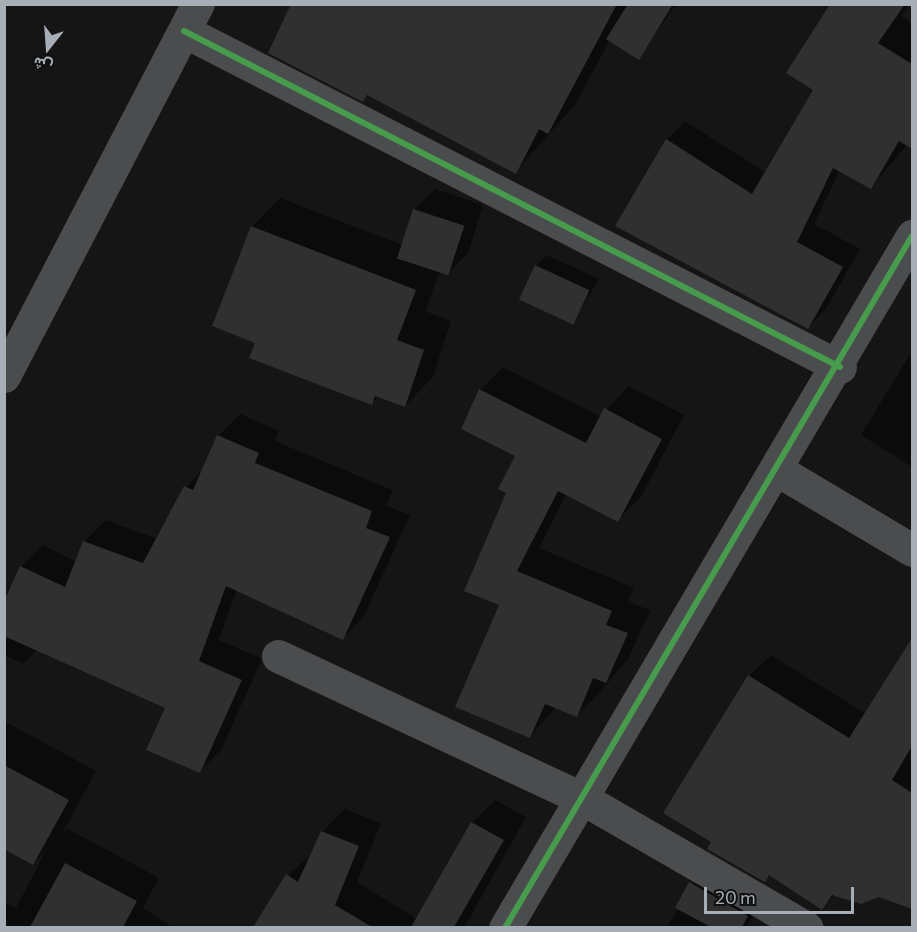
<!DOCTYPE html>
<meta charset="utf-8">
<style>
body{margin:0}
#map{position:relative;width:917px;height:932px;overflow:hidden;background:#151516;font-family:Commissioner,Vazirmatn,sans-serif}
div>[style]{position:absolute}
.shadow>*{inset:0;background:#0007}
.building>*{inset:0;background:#303031;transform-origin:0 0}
.street>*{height:33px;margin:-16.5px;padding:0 16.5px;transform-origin:16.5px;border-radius:16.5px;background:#4a4c4e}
.cycleway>*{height:6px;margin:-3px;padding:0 3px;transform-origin:3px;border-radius:3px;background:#469c4c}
span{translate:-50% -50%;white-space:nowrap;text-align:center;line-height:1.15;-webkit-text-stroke:6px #101011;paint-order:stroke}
.frame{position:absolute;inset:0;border:6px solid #a8aeb5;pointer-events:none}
.north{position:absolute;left:18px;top:18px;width:60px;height:60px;-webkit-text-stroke:4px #101011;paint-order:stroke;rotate:197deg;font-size:16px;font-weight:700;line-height:24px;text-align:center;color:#a8aeb5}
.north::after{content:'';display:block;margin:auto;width:21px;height:27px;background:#a8aeb5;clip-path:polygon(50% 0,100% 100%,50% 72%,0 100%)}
.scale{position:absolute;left:704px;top:887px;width:150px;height:27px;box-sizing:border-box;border:3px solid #a8aeb5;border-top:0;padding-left:8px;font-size:18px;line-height:21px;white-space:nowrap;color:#a8aeb5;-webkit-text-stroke:4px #101011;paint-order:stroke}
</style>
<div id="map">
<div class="shadow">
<div style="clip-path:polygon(293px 4px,676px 4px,638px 58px,610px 40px,575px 105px,515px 172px,369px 94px,363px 100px)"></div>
<div style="clip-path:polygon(833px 4px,909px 4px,901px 16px,912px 23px,912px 139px,870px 188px,840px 170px,814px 224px,860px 249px,826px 309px,807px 328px,667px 140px,685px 121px,766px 173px,815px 89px)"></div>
<div style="clip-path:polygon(435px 189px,483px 205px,468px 253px,447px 274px,440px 272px,425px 311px,451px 321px,433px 377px,405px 406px,379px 396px,372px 403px,257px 342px,252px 227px,280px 198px,402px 245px,414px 210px)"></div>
<div style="clip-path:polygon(547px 255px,599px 279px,573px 323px,536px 266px)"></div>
<div style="clip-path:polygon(912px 351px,912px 467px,861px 435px)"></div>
<div style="clip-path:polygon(503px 367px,601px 417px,628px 386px,684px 415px,641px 497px,618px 520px,566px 494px,539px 548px,634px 588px,628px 602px,650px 610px,628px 659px,600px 692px,577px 715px,556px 707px,530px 737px,501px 604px,508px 493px,517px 456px,480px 390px)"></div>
<div style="clip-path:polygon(240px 414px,279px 431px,275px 441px,392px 490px,387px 506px,410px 515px,364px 616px,343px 638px,237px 589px,219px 640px,262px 659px,221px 750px,199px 772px,167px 707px,38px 649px,23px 664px,4px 655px,4px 597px,21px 567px,43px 545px,77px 562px,84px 542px,106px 520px,157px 539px,186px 487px,204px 469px,218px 436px)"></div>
<div style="clip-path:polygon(912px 653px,912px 909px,879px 895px,835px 894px,821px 908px,771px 874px,765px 880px,713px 842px,749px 676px,771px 655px,866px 714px)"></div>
<div style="clip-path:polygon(4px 721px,96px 771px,62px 834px,68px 829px,159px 878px,143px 908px,174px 928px,4px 928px,4px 901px,16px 908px,45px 852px,33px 863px,4px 848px)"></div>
<div style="clip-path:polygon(495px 800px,526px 817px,464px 928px,254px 928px,288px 875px,312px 854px,322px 832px,345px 809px,381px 823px,357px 882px,417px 919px,472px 823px)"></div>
<div style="clip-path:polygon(701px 872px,757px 906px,747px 928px,666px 928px)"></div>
</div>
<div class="building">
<div style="clip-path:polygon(291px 4px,617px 4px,548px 134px,539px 129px,516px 174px,367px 95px,363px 102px,268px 53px)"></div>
<div style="clip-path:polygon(628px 4px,673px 4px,639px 60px,606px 39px)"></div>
<div style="clip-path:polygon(830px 4px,905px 4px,878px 43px,912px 64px,912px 149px,899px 141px,871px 189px,833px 168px,797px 242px,843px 267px,808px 329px,615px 226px,666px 139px,752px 194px,813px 90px,786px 73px)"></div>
<div style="left:413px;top:209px;width:54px;height:52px;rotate:18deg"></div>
<div style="clip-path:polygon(251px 226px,416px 290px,397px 340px,424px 350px,405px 407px,375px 396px,372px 405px,249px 358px,255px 343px,212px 326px)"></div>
<div style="left:535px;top:265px;width:60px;height:38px;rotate:25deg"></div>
<div style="clip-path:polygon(479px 389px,586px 443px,604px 408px,662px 439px,618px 522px,558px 491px,517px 571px,612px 611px,606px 625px,628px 633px,606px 683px,593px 678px,577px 717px,545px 704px,530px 738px,455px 707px,499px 605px,464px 591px,506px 493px,498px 489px,515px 456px,461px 429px)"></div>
<div style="clip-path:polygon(217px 435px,259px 453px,255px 463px,372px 511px,366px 528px,390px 537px,343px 640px,226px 586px,199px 661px,242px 680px,200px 773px,146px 750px,165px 708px,4px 636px,4px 601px,20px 566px,65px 587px,83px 541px,143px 563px,184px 486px,193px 490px)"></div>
<div style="clip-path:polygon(912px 638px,912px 746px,892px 780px,912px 793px,912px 909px,879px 897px,861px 904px,832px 895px,822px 910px,769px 875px,765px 882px,707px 849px,711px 842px,663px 813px,748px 675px,849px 738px)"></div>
<div style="clip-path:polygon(4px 765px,69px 800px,33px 865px,4px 849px)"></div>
<div style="clip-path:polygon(471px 822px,504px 840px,454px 927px,411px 927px)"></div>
<div style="clip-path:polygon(321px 831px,359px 846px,335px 905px,372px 927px,253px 927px,286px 874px,298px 882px)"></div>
<div style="clip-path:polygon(65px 863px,137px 901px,123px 927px,30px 927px)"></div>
<div style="clip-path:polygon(689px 882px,748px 916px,742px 927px,711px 927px,675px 908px)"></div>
</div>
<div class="street">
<div style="left:184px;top:31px;width:737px;rotate:27.12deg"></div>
<div style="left:4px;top:376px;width:420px;rotate:-62.5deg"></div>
<div style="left:779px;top:471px;width:155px;rotate:30.7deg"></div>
<div style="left:278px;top:656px;width:339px;rotate:25.1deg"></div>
<div style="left:585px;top:800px;width:256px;rotate:30deg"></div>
<div style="left:505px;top:928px;width:803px;rotate:-59.54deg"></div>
</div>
<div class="cycleway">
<div style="left:184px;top:31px;width:737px;rotate:27.12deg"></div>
<div style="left:505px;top:928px;width:803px;rotate:-59.54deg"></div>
</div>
<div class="frame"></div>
<div class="north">ش</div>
<div class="scale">20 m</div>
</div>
